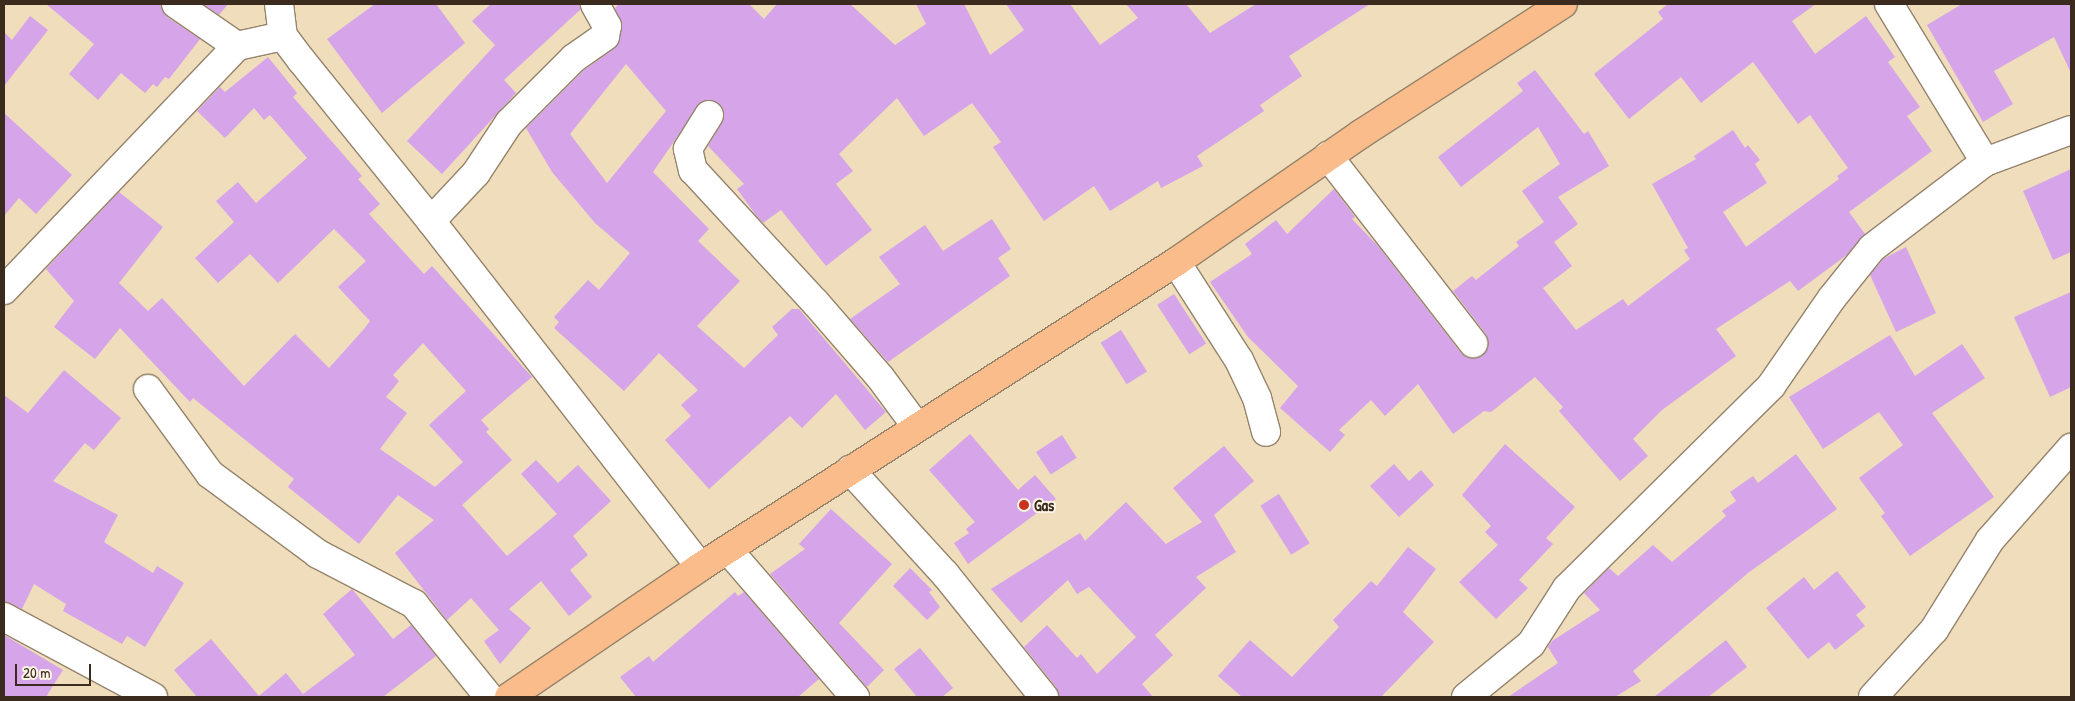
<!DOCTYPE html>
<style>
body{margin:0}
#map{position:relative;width:2075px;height:701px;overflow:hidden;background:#efddbb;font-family:"Patrick Hand",sans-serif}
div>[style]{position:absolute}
.building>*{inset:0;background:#d6a4e9;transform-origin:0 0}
.roads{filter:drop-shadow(1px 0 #95846c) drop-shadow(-1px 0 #95846c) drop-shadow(0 1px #95846c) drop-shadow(0 -1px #95846c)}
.minor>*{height:28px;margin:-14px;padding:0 14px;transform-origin:14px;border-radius:14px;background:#fff}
.primary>*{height:28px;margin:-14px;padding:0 14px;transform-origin:14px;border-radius:14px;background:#fabc8b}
.dots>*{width:14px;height:14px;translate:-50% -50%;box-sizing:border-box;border:2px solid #fcf5e5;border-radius:50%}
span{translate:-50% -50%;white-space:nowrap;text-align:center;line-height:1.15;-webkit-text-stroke:4px #fcf5e5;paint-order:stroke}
.poi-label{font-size:16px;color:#3b2a1e;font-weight:700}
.left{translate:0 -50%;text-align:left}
.frame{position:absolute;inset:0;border:5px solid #3b2a1e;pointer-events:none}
.scale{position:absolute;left:15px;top:664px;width:76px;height:22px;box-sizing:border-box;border:2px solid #3b2a1e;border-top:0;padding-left:6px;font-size:15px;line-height:18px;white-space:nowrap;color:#3b2a1e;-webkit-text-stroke:4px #fcf5e5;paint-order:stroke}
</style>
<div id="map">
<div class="building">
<div style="clip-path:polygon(46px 4px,161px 4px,167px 17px,200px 39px,169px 79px,165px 77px,157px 87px,153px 84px,145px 93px,121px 73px,98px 100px,69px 74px,94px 44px)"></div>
<div style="clip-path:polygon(203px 4px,228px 4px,219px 15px)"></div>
<div style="clip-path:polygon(375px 4px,436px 4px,465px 43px,382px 113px,327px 39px)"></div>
<div style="clip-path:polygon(491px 4px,579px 4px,581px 9px,504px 80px,516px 93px,442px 174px,407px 141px,495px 45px,472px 21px)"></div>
<div style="clip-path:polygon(evenodd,619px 4px,749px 4px,764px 19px,777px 4px,850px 4px,895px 45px,926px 24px,916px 4px,964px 4px,990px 55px,1024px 30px,1006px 4px,1070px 4px,1100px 45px,1138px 18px,1126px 4px,1186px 4px,1210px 33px,1256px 4px,1370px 4px,1289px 56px,1302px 76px,1260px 105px,1264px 111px,1197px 156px,1203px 166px,1161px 188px,1158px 181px,1110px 211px,1094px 186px,1044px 221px,993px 147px,1001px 142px,972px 103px,924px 136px,897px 98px,839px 154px,853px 171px,836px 184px,872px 230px,826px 266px,781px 210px,763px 223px,755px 214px,737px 189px,744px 184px,708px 146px,722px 123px,723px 108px,717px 102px,701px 102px,653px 172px,709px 229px,698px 241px,740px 281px,697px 326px,744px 368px,778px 335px,772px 327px,792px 309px,799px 309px,886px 412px,865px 430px,836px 394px,802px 428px,790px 416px,709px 489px,665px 440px,691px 416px,681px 405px,698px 390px,659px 353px,624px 391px,554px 328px,559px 322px,554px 317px,588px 280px,599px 290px,630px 253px,595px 223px,552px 172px,526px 128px,584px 70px,615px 48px,622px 29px,615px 8px,619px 4px,626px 64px,666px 111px,607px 183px,570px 134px,626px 64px)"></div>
<div style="clip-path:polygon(1668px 4px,1816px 4px,1792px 21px,1815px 54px,1866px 16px,1895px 57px,1888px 62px,1920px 107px,1907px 116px,1932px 151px,1849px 212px,1865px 234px,1848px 254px,1798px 291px,1790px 281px,1716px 329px,1736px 356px,1662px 410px,1633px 439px,1648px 456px,1620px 481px,1559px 411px,1563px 407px,1535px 377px,1491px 412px,1484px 411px,1453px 434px,1418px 384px,1385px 416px,1371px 400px,1339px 430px,1345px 435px,1330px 452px,1280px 408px,1298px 386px,1248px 337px,1210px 282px,1252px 254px,1245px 244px,1276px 220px,1287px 234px,1334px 189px,1355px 217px,1352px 219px,1378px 246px,1461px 353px,1468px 358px,1482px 356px,1488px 348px,1486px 334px,1453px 291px,1472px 276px,1476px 280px,1519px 246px,1516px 242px,1544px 222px,1522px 191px,1560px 164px,1538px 127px,1461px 187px,1438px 157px,1523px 91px,1517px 83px,1535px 70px,1584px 134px,1588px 131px,1609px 166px,1558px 197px,1578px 224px,1554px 242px,1572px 266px,1543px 288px,1576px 330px,1623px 299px,1628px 306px,1690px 259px,1684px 250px,1688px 248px,1652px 184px,1696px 159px,1694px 156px,1733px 130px,1745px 148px,1748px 145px,1760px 160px,1755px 164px,1767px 183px,1723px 212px,1746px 247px,1839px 179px,1837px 176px,1848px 168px,1810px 115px,1798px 124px,1753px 62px,1701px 103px,1681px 77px,1629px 119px,1594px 74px,1663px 19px,1658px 12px)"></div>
<div style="clip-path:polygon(1962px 4px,2071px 4px,2071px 73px,2054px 37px,1994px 71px,2013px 104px,1983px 122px,1927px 25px)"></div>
<div style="clip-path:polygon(30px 16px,48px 30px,4px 86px,4px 32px,12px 40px)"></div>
<div style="clip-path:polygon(evenodd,268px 57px,297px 93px,293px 97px,362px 176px,358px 179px,380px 204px,369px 214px,424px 274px,432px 266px,532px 377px,481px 420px,489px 429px,486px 432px,512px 460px,462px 505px,507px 556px,557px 514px,521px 474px,536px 460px,558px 483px,578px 465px,611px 501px,573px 536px,588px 555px,570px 570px,592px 597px,569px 616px,541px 581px,509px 609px,531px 628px,500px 664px,484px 641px,499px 630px,471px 598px,447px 620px,395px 553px,434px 520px,398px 495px,359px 544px,288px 487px,294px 479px,193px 398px,190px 402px,120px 328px,95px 359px,54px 327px,74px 301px,46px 269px,119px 192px,163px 227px,119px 283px,148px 311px,162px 298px,244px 386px,295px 334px,329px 368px,364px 329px,370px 321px,338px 287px,366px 261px,334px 229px,278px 283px,250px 254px,218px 283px,195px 258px,234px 222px,216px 201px,238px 182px,256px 203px,307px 158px,270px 115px,264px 120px,254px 108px,225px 138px,197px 111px,220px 87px,225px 92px,268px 57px,423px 343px,466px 391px,429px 425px,463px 462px,435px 487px,380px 449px,407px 413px,386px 397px,399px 381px,393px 375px,423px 343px)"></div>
<div style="clip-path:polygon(4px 113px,72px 175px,36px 214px,19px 198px,4px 216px)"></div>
<div style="clip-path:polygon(2071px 169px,2071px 252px,2053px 260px,2023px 191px)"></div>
<div style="clip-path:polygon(992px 219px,1011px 249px,998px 258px,1010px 276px,888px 362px,850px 319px,900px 284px,879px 257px,925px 225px,943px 251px)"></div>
<div style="clip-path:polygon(1906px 247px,1936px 313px,1896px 332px,1870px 275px,1883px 259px)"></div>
<div style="clip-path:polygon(2071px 292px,2071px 387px,2050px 397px,2014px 317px)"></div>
<div style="left:1174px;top:294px;width:59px;height:20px;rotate:57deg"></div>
<div style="left:1121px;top:330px;width:49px;height:24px;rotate:58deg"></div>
<div style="clip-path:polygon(1890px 335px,1915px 376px,1962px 344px,1985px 378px,1932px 413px,1994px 497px,1910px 556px,1881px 516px,1885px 513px,1859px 478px,1903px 445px,1879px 412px,1823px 449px,1789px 397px)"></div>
<div style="clip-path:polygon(64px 370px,121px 418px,94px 450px,85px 443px,53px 481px,118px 515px,104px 542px,153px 573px,157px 566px,184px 583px,145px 647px,127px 636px,122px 644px,63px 611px,66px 604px,34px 584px,22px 609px,4px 601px,4px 395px,28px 413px)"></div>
<div style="clip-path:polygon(970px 434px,1018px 490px,1035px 475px,1056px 499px,968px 564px,954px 543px,969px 533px,966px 529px,975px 522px,929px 470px)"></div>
<div style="left:1062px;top:435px;width:27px;height:31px;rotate:57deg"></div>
<div style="clip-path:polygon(1505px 444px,1575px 507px,1546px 538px,1553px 544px,1519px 580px,1528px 588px,1496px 619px,1459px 582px,1498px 545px,1485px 532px,1491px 526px,1462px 495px)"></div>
<div style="clip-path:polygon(1224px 446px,1254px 481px,1214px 515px,1236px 552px,1196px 577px,1206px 588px,1155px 635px,1173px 655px,1142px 684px,1153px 697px,1059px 697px,1056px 687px,1024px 647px,1047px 625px,1077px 658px,1081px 654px,1097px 674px,1136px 637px,1089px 587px,1077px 594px,1068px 580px,1021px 623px,991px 589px,1080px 533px,1085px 541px,1126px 502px,1166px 544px,1202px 522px,1173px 488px)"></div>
<div style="clip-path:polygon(1796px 454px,1837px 509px,1748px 573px,1633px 671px,1641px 681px,1615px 697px,1508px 697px,1558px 663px,1548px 647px,1552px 641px,1600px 610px,1584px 593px,1609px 568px,1618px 576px,1653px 545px,1672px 562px,1726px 516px,1722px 511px,1736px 501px,1730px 492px,1753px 476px,1758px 483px)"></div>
<div style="clip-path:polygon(1394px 464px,1409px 481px,1421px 470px,1434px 485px,1399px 517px,1370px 486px)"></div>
<div style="left:1279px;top:494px;width:58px;height:22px;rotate:58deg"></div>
<div style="clip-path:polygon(831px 509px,892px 564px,839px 623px,884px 670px,867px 687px,770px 574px,805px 549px,799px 544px)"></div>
<div style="clip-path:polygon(1408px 547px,1436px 569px,1403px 612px,1434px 642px,1381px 697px,1242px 697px,1218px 676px,1250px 640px,1292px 677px,1339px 627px,1333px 620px,1371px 581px,1377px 586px)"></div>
<div style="clip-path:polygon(910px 568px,932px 590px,929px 592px,940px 607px,927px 620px,893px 586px)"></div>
<div style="clip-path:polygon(1837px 571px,1866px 607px,1856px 615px,1865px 626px,1835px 650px,1829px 642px,1808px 659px,1766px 608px,1804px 577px,1814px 590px)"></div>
<div style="clip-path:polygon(352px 589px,393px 639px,411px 625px,436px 656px,383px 697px,197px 697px,174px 670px,211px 639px,259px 696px,286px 673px,303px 694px,355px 655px,323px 614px)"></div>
<div style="clip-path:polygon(735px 592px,738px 596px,744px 592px,819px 679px,798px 697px,636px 697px,620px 677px,649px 656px,653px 662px)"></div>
<div style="clip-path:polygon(4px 635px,63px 670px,46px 697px,4px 697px)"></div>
<div style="clip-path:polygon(1726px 640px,1747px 667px,1708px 697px,1654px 697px)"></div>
<div style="clip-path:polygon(920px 648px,953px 688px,942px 697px,917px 697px,894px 669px)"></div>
</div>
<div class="roads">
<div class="minor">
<div style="left:176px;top:4px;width:74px;rotate:34.5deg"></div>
<div style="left:279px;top:4px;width:32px;rotate:83deg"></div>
<div style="left:283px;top:36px;width:31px;rotate:53deg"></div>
<div style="left:302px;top:61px;width:206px;rotate:51.1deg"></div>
<div style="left:431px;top:221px;width:438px;rotate:52.1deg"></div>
<div style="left:1889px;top:4px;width:185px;rotate:58.7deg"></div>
<div style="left:709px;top:115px;width:40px;rotate:122deg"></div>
<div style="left:688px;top:149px;width:22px;rotate:77deg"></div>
<div style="left:693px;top:170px;width:180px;rotate:47.3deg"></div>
<div style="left:815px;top:302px;width:99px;rotate:49.1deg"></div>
<div style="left:880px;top:377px;width:62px;rotate:53.5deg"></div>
<div style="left:1328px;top:156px;width:237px;rotate:52.2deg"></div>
<div style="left:431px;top:221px;width:66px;rotate:-46.8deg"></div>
<div style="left:476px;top:173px;width:60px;rotate:-56.6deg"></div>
<div style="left:509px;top:123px;width:92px;rotate:-45deg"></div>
<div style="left:574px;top:58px;width:38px;rotate:-35deg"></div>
<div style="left:605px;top:36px;width:10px;rotate:-79deg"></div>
<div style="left:607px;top:26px;width:25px;rotate:-119deg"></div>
<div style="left:1176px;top:262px;width:117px;rotate:57.3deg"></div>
<div style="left:1239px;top:360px;width:42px;rotate:64.7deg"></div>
<div style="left:1257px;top:398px;width:35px;rotate:75deg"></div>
<div style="left:4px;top:290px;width:337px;rotate:-46.3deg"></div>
<div style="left:237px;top:46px;width:47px;rotate:-12.3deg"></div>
<div style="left:148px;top:389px;width:105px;rotate:53.9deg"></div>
<div style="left:210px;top:474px;width:134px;rotate:36.5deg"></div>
<div style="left:318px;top:554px;width:108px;rotate:27.5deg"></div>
<div style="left:414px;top:604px;width:119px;rotate:51.1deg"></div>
<div style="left:850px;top:470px;width:141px;rotate:47.6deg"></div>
<div style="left:945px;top:574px;width:158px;rotate:51.2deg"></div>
<div style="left:729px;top:551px;width:193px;rotate:49.2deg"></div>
<div style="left:4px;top:617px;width:169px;rotate:28.2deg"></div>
<div style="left:1466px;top:697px;width:84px;rotate:-39.2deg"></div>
<div style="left:1531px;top:644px;width:67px;rotate:-57.3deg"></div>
<div style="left:1567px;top:588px;width:287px;rotate:-44.7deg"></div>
<div style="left:1771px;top:386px;width:107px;rotate:-55.3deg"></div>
<div style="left:1832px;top:298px;width:64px;rotate:-51.3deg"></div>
<div style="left:1872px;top:248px;width:142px;rotate:-37.3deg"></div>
<div style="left:1985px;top:162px;width:92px;rotate:-20.4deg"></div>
<div style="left:1873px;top:697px;width:91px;rotate:-47.7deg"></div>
<div style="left:1934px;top:630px;width:106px;rotate:-58.1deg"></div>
<div style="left:1990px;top:540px;width:123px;rotate:-48.6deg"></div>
</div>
<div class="primary">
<div style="left:509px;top:697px;width:231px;rotate:-34.2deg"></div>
<div style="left:700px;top:567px;width:565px;rotate:-32.65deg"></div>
<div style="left:1176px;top:262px;width:225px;rotate:-34.7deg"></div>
<div style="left:1361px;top:134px;width:240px;rotate:-32.8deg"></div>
</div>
</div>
<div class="dots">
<div style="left:1024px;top:505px;background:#c8321e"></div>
</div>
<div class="poi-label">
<span class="left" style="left:1034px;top:505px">Gas</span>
</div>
<div class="frame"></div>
<div class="scale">20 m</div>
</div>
